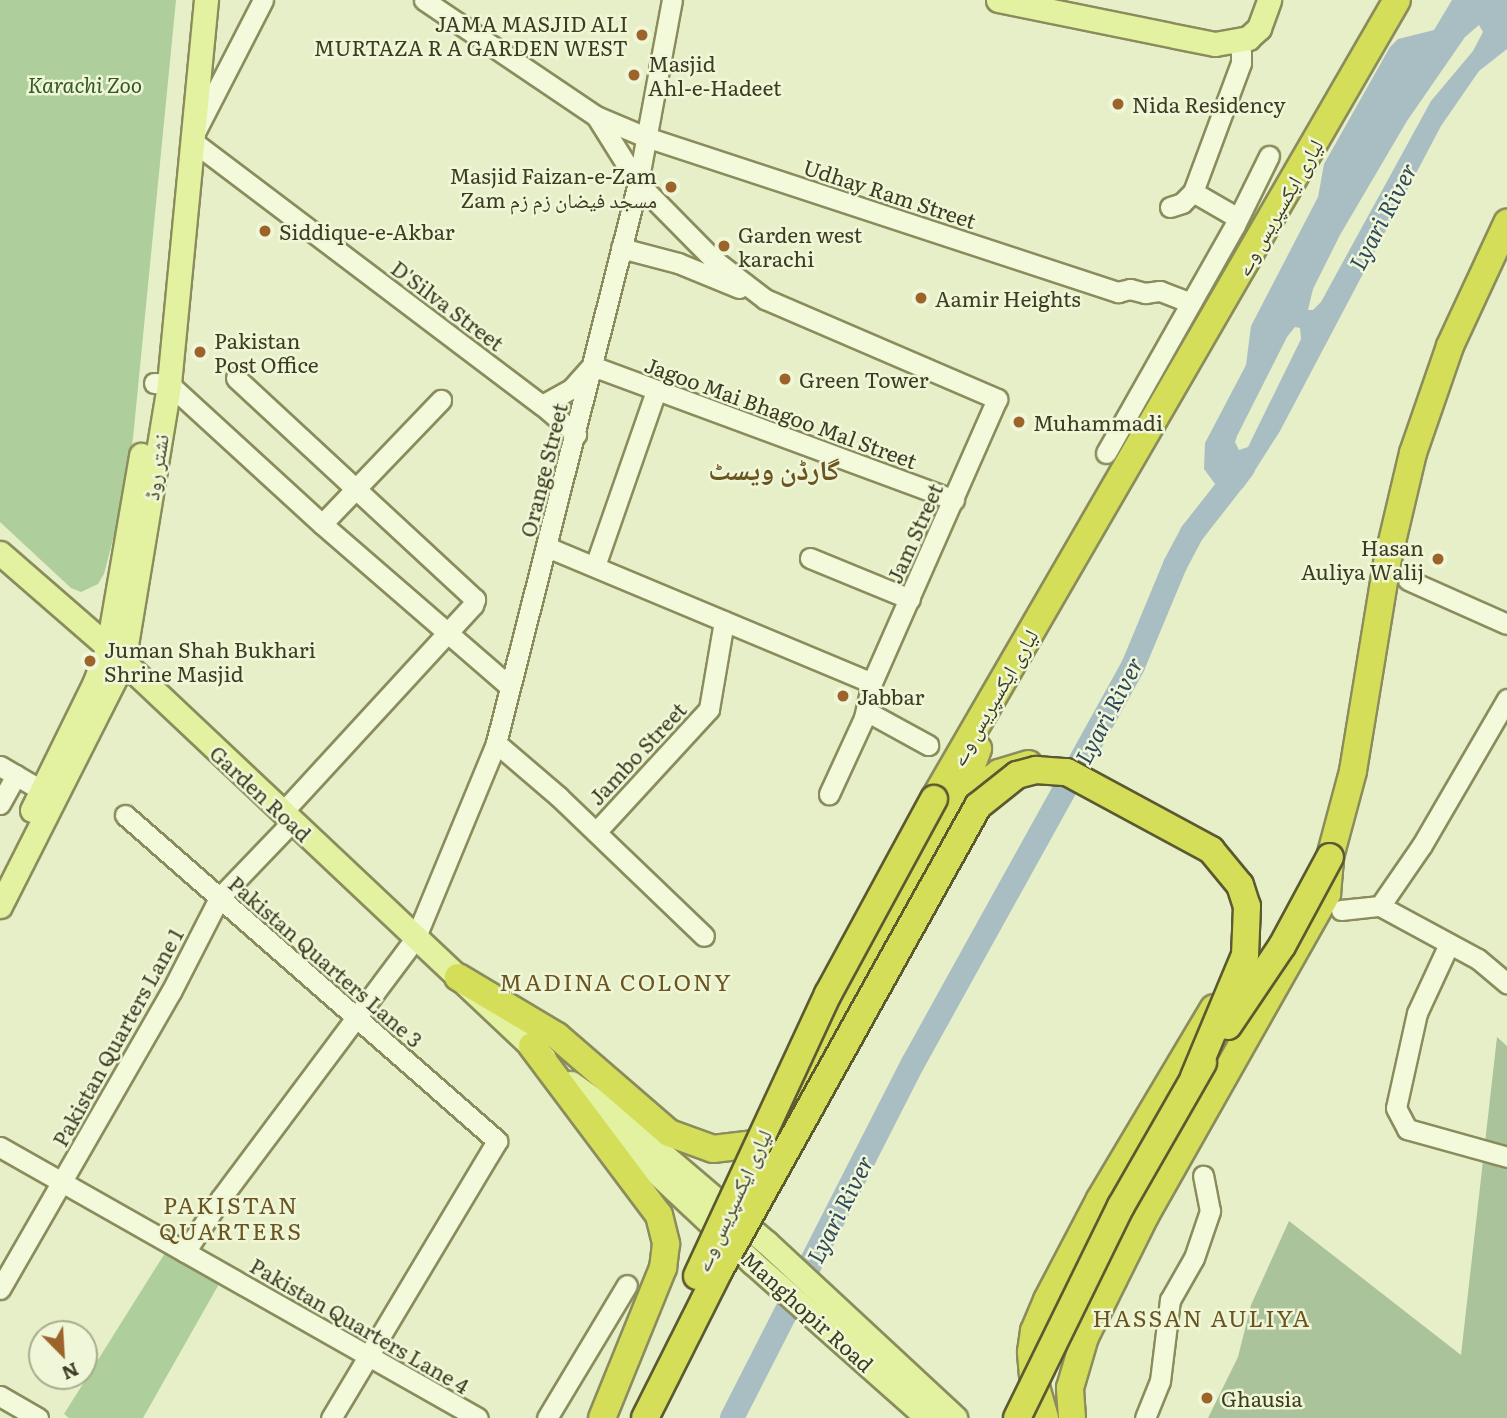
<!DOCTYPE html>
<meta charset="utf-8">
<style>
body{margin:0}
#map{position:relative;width:1507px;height:1418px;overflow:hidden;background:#e7efc8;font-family:Literata,"Noto Naskh Arabic",serif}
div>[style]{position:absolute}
.green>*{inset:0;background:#aece9b}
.cemetery>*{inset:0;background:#aac39a}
.water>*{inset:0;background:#a9bec3}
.river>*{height:24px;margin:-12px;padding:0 12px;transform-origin:12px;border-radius:12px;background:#a9bec3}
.roads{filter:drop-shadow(2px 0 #8a8c5c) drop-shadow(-2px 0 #8a8c5c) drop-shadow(0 2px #8a8c5c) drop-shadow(0 -2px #8a8c5c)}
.minor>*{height:19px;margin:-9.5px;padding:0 9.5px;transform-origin:9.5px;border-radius:9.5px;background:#f3fadc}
.major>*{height:23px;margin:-11.5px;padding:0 11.5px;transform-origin:11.5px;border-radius:11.5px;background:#e2f2a1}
.highway>*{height:26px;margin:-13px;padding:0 13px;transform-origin:13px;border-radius:13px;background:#d5de59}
.bridges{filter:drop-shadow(2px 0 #5a5930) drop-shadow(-2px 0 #5a5930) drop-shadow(0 2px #5a5930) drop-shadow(0 -2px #5a5930)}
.highway-bridge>*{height:26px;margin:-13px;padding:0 13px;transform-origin:13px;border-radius:13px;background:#d5de59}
.dots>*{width:19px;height:19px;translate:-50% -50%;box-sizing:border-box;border:4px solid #f0f6d8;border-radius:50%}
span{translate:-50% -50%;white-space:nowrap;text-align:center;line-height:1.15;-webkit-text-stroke:5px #f0f6d8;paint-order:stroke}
.poi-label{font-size:21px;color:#3c3c20}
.right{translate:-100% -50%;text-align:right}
.left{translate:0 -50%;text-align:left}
.park-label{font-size:21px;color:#335927;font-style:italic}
.street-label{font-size:21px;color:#3c3c20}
.water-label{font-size:23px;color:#2f485c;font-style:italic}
.neighbourhood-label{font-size:23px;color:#6a541f;letter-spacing:2px}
.district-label{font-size:28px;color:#6a541f;font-weight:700}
.north{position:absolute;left:28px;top:1320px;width:70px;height:70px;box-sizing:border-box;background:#f0f6d8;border:2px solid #a8ac8e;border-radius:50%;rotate:156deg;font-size:19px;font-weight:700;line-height:28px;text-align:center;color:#3c3c20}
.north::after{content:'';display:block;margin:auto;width:24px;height:32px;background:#9c642b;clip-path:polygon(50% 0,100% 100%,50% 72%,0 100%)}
</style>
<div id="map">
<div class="green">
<div style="clip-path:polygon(0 0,176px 0,133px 438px,119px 516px,104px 574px,98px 584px,81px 592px,71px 588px,0 522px)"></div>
<div style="clip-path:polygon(165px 1253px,219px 1284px,143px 1418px,69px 1418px,64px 1414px)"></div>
</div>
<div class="cemetery">
<div style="clip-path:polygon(1497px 1037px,1507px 1046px,1507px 1418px,1208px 1418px,1238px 1357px,1251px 1305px,1289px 1221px,1461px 1355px)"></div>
</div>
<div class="water">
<div style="clip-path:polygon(evenodd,1452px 0,1507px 0,1507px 49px,1479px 71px,1441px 126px,1280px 431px,1252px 475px,1243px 488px,1231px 494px,1221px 492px,1204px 469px,1205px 443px,1246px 365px,1251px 326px,1318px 197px,1324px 164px,1390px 47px,1398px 39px,1434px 30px,1452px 0,1479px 25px,1483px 32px,1473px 51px,1431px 101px,1321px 302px,1313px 310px,1308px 310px,1313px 289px,1340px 235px,1407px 121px,1465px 37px,1479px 25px,1452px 0,1295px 327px,1300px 328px,1301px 339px,1248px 447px,1239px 450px,1235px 442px,1237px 436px,1287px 337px,1295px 327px)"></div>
</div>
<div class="river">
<div style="left:732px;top:1418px;width:398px;rotate:-63deg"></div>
<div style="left:913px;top:1063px;width:454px;rotate:-61deg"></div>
<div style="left:1133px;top:666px;width:109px;rotate:-67.4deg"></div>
<div style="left:1175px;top:565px;width:36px;rotate:-62deg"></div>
<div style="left:1192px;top:533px;width:83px;rotate:-51.9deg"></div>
</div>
<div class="roads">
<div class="minor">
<div style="left:263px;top:0;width:157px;rotate:117.2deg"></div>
<div style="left:191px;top:140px;width:440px;rotate:37.1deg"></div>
<div style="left:542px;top:405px;width:45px;rotate:40.5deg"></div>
<div style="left:424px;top:0;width:207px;rotate:34deg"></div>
<div style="left:596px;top:116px;width:79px;rotate:57.9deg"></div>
<div style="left:638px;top:183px;width:107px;rotate:45.4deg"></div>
<div style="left:713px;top:259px;width:66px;rotate:37.6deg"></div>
<div style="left:765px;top:299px;width:253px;rotate:23.3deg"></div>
<div style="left:997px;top:399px;width:310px;rotate:113.8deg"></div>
<div style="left:872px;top:683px;width:36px;rotate:103deg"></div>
<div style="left:864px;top:718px;width:84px;rotate:114.7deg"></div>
<div style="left:596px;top:116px;width:54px;rotate:22.8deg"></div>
<div style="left:646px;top:137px;width:497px;rotate:18.2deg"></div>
<div style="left:1118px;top:292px;width:12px;rotate:-14deg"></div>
<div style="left:1130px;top:289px;width:16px;rotate:15deg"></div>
<div style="left:1145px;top:293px;width:15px;rotate:-8deg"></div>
<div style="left:1160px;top:291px;width:33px;rotate:21deg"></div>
<div style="left:1193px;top:192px;width:52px;rotate:30deg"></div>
<div style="left:1170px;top:207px;width:13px;rotate:-18deg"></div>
<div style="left:1182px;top:203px;width:16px;rotate:-45deg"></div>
<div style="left:1193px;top:192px;width:138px;rotate:-69.6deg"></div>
<div style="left:1241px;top:63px;width:11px;rotate:-90deg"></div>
<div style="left:1241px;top:52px;width:10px;rotate:-114deg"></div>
<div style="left:621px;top:248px;width:59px;rotate:14.7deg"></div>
<div style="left:678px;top:263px;width:66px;rotate:22.3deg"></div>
<div style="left:236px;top:378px;width:326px;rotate:42.8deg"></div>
<div style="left:475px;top:599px;width:6px;rotate:108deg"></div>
<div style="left:473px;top:605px;width:282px;rotate:132.6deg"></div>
<div style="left:154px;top:383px;width:15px;rotate:4deg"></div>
<div style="left:169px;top:384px;width:207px;rotate:42.5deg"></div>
<div style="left:322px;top:524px;width:249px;rotate:40.9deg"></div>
<div style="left:542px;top:405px;width:33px;rotate:-29deg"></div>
<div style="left:571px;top:389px;width:31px;rotate:-48deg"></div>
<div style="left:592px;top:366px;width:386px;rotate:20.3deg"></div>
<div style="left:1106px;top:453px;width:262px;rotate:-60.5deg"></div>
<div style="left:1235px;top:225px;width:77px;rotate:-63.8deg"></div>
<div style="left:322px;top:524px;width:172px;rotate:-46.2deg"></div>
<div style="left:547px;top:547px;width:352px;rotate:22.7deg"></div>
<div style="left:810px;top:558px;width:108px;rotate:22.3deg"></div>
<div style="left:595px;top:566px;width:185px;rotate:-70.8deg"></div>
<div style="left:1408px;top:580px;width:108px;rotate:24deg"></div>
<div style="left:866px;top:711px;width:71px;rotate:28.7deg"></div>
<div style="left:496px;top:743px;width:82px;rotate:40.5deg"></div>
<div style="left:558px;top:796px;width:202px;rotate:43.8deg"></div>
<div style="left:0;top:766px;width:48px;rotate:30.3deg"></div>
<div style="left:0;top:804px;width:33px;rotate:-61deg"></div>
<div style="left:125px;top:815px;width:495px;rotate:41.2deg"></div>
<div style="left:497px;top:1141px;width:323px;rotate:120.9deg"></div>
<div style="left:596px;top:832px;width:167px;rotate:-47.4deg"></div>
<div style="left:709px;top:709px;width:89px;rotate:-80.3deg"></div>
<div style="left:1380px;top:906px;width:74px;rotate:-55.5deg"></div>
<div style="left:1422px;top:845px;width:169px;rotate:-59.8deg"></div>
<div style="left:1341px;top:910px;width:39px;rotate:-6deg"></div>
<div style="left:1380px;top:906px;width:111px;rotate:28.4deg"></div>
<div style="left:1478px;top:959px;width:38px;rotate:40deg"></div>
<div style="left:1449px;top:944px;width:76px;rotate:114.9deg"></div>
<div style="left:1417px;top:1013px;width:97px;rotate:102.5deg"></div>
<div style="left:1396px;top:1108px;width:24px;rotate:62deg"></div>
<div style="left:1407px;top:1129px;width:104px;rotate:15.6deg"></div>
<div style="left:0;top:1147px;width:549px;rotate:29.55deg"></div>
<div style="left:185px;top:1252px;width:65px;rotate:-56.3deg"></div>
<div style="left:221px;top:1198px;width:324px;rotate:-53.2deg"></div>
<div style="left:415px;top:939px;width:212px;rotate:-67.5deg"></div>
<div style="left:496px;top:743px;width:578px;rotate:-75.77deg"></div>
<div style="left:638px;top:183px;width:186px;rotate:-79.5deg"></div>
<div style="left:0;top:1289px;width:343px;rotate:-60.1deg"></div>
<div style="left:171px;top:992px;width:106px;rotate:-62.9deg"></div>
<div style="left:219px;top:898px;width:105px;rotate:-46.2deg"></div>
<div style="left:0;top:1396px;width:44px;rotate:30.1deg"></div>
<div style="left:547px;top:1418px;width:155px;rotate:-59deg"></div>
<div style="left:1145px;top:1418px;width:40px;rotate:-68deg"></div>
<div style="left:1160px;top:1381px;width:82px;rotate:-83deg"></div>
<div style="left:1170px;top:1300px;width:48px;rotate:-60.3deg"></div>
<div style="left:1194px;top:1258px;width:50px;rotate:-71.2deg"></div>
<div style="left:1210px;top:1211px;width:36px;rotate:-101deg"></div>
</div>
<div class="major">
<div style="left:998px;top:0;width:221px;rotate:11.5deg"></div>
<div style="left:1215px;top:44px;width:34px;rotate:-10deg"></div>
<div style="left:1248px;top:38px;width:15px;rotate:-42deg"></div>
<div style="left:1259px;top:28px;width:30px;rotate:-70deg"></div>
<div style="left:0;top:553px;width:143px;rotate:41deg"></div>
<div style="left:108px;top:647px;width:599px;rotate:43.31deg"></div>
<div style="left:32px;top:810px;width:140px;rotate:-63.8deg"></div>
<div style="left:94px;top:684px;width:40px;rotate:-69deg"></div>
<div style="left:108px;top:647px;width:195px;rotate:-80.2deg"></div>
<div style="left:0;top:906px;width:272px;rotate:-63.2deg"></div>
<div style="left:123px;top:663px;width:283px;rotate:-80.6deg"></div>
<div style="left:169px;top:384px;width:386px;rotate:-84.5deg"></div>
<div style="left:571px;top:1083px;width:60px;rotate:35.5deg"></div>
<div style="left:620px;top:1118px;width:193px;rotate:40.4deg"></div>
<div style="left:767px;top:1243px;width:257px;rotate:42.9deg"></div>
<div style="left:592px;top:1108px;width:29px;rotate:49deg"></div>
<div style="left:611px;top:1130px;width:193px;rotate:43.1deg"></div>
<div style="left:752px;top:1262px;width:235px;rotate:41.6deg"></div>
</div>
<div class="highway">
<div style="left:934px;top:799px;width:923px;rotate:-59.91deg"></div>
<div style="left:958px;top:803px;width:51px;rotate:-36.2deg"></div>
<div style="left:999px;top:773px;width:31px;rotate:-17deg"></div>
<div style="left:458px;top:977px;width:115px;rotate:30.8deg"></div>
<div style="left:557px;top:1036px;width:148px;rotate:40.9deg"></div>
<div style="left:669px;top:1133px;width:47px;rotate:20deg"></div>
<div style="left:713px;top:1149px;width:42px;rotate:-6.8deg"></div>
<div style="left:755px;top:1144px;width:21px;rotate:-31deg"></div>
<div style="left:773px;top:1133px;width:25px;rotate:-48deg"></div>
<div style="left:790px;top:1114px;width:302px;rotate:-61.3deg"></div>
<div style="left:935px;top:849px;width:51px;rotate:-63.4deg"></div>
<div style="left:958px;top:803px;width:58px;rotate:-69.7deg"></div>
<div style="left:532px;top:1046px;width:211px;rotate:53.1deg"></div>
<div style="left:659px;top:1215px;width:30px;rotate:76deg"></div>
<div style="left:666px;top:1244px;width:24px;rotate:97deg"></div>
<div style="left:663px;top:1268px;width:162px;rotate:112.1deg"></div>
<div style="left:1045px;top:1418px;width:44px;rotate:-105.9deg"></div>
<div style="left:1033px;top:1376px;width:24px;rotate:-95deg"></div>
<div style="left:1031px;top:1352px;width:21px;rotate:-82deg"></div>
<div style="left:1034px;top:1331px;width:34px;rotate:-67deg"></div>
<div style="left:1047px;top:1300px;width:114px;rotate:-62.3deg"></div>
<div style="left:1100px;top:1199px;width:222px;rotate:-59.2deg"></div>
<div style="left:1072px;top:1418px;width:30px;rotate:-94deg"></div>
<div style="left:1070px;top:1388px;width:53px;rotate:-73.6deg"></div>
<div style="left:1085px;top:1337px;width:135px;rotate:-63.6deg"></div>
<div style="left:1145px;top:1216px;width:370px;rotate:-60.5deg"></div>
<div style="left:1327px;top:894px;width:37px;rotate:-85deg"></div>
<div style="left:1330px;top:857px;width:89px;rotate:-75deg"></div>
<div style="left:1353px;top:771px;width:211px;rotate:-80.7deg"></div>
<div style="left:1387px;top:563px;width:113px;rotate:-76.7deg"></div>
<div style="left:1413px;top:453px;width:113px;rotate:-70.9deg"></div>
<div style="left:1450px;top:346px;width:136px;rotate:-65.1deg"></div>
</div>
</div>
<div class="bridges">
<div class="highway-bridge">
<div style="left:1228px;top:1026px;width:97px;rotate:-56deg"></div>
<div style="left:1282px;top:946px;width:101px;rotate:-61.7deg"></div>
<div style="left:697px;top:1276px;width:311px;rotate:-65.1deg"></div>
<div style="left:828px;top:994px;width:222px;rotate:-61.5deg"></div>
<div style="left:645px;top:1418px;width:167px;rotate:-63.3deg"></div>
<div style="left:720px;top:1269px;width:530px;rotate:-60.87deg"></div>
<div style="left:978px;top:806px;width:50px;rotate:-38.5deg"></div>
<div style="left:1017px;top:775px;width:20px;rotate:-15deg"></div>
<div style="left:1036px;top:770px;width:31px;rotate:4deg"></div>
<div style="left:1067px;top:772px;width:164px;rotate:28.4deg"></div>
<div style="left:1211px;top:850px;width:45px;rotate:50.4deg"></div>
<div style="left:1240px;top:885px;width:22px;rotate:72deg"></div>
<div style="left:1247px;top:906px;width:49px;rotate:92.3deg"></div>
<div style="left:1245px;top:955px;width:132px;rotate:112.7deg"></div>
<div style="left:1017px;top:1418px;width:236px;rotate:-63.9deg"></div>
<div style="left:1121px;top:1206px;width:165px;rotate:-60.2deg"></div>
</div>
</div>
<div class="dots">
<div style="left:642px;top:35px;background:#9c642b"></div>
<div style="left:634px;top:75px;background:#9c642b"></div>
<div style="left:1118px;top:104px;background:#9c642b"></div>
<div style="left:671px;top:187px;background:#9c642b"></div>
<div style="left:265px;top:231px;background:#9c642b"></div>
<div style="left:724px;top:246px;background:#9c642b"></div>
<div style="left:921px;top:298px;background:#9c642b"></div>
<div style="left:200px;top:352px;background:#9c642b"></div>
<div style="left:785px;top:379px;background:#9c642b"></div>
<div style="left:1019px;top:422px;background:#9c642b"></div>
<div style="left:1438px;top:559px;background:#9c642b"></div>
<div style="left:90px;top:661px;background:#9c642b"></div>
<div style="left:843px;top:696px;background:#9c642b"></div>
<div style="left:1207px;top:1398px;background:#9c642b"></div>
</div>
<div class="poi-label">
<span class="right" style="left:628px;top:35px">JAMA MASJID ALI<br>MURTAZA R A GARDEN WEST</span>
<span class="left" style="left:648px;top:75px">Masjid<br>Ahl-e-Hadeet</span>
<span class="left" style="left:1132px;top:104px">Nida Residency</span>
<span class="right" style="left:657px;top:187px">Masjid Faizan-e-Zam<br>Zam مسجد فیضان زم زم</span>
<span class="left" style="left:279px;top:231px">Siddique-e-Akbar</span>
<span class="left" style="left:738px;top:246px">Garden west<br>karachi</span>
<span class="left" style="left:935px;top:298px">Aamir Heights</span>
<span class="left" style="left:214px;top:352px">Pakistan<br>Post Office</span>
<span class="left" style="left:799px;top:379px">Green Tower</span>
<span class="left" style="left:1033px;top:422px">Muhammadi</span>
<span class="right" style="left:1424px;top:559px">Hasan<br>Auliya Walij</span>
<span class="left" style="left:104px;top:661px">Juman Shah Bukhari<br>Shrine Masjid</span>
<span class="left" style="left:857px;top:696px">Jabbar</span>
<span class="left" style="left:1221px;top:1398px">Ghausia</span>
</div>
<div class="park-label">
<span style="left:85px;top:84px">Karachi Zoo</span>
</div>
<div class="street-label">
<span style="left:890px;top:193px;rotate:18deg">Udhay Ram Street</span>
<span style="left:1278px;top:207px;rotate:-60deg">لیاری ایکسپریس وے</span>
<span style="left:448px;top:305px;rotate:37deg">D'Silva Street</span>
<span style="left:781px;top:412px;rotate:20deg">Jagoo Mai Bhagoo Mal Street</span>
<span style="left:155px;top:467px;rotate:-81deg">نشتر روڈ</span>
<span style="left:543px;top:470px;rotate:-76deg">Orange Street</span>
<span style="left:914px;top:533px;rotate:-66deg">Jam Street</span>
<span style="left:993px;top:697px;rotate:-60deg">لیاری ایکسپریس وے</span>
<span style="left:637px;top:753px;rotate:-47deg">Jambo Street</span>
<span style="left:261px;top:793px;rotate:43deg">Garden Road</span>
<span style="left:326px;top:961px;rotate:41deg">Pakistan Quarters Lane 3</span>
<span style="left:117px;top:1037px;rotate:-61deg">Pakistan Quarters Lane 1</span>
<span style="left:732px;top:1200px;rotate:-65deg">لیاری ایکسپریس وے</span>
<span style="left:808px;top:1311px;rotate:42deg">Manghopir Road</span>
<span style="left:360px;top:1325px;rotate:30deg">Pakistan Quarters Lane 4</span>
</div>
<div class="water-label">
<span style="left:1382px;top:216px;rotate:-62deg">Lyari River</span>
<span style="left:1108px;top:710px;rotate:-62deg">Lyari River</span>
<span style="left:839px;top:1209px;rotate:-63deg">Lyari River</span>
</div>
<div class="neighbourhood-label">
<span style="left:616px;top:981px">MADINA COLONY</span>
<span style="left:231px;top:1217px">PAKISTAN<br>QUARTERS</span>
<span style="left:1202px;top:1317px">HASSAN AULIYA</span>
</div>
<div class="district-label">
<span style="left:774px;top:468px">گارڈن ویسٹ</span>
</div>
<div class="north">N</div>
</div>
